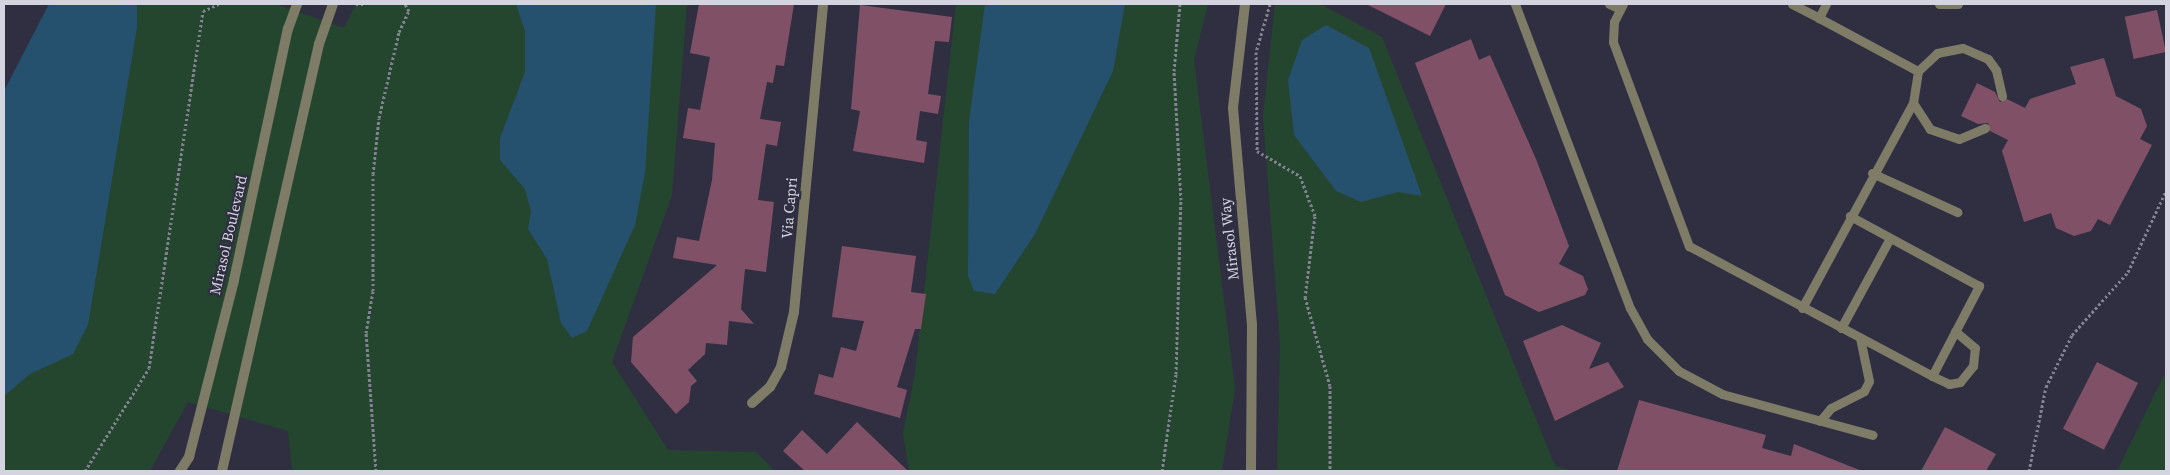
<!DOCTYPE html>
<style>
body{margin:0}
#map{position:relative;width:2170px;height:475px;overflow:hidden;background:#302f42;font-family:"Source Serif 4",serif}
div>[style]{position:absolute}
.green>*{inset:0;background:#25462e}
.water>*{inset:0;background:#25516e}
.building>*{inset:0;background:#805166;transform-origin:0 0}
.path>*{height:3px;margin-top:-1.5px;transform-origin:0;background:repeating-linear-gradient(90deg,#828292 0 2.5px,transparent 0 5px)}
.lane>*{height:9px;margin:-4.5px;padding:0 4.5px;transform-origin:4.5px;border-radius:4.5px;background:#7e7c67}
.street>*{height:10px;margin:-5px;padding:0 5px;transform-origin:5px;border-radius:5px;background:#7e7c67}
span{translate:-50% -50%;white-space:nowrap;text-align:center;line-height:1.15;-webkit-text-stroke:4.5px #302f42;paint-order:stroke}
.street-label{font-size:15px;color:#d4d4e1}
.frame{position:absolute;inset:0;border:5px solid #d4d4e1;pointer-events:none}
</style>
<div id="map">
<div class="green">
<div style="clip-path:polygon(90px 4px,276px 4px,344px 28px,356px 4px,687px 4px,672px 195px,612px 362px,668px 450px,756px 452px,775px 471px,292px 471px,288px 431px,188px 402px,150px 471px,4px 471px,4px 163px)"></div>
<div style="clip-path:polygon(956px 4px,1208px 4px,1194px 60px,1235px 389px,1222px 471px,909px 471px,903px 433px,915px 373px)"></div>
<div style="clip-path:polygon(1275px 4px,1320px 4px,1382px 37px,1555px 466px,1573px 471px,1277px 471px,1280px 345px,1263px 116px)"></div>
<div style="clip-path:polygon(2166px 371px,2166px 471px,2117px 471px)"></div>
</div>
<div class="water">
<div style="clip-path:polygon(49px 4px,137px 4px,137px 27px,88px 325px,73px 354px,30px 374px,4px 396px,4px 91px)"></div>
<div style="clip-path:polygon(516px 4px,656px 4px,645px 173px,635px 225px,587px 331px,572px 338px,561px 323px,547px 259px,528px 229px,531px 212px,525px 189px,500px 160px,500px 138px,525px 72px,525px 31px)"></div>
<div style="clip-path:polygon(985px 4px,1125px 4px,1113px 71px,1035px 234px,995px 294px,974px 291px,968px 276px,969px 121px)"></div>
<div style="clip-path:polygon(1326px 25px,1369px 48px,1422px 196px,1398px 192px,1361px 202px,1336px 191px,1294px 135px,1288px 80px,1302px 40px)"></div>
</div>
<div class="building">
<div style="clip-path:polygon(699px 4px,794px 4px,784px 66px,776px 65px,773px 83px,767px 82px,760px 119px,781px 122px,777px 146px,766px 144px,758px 200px,774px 202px,766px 272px,745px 269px,741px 309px,754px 324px,729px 321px,727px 345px,706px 343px,705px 354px,688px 370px,697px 381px,691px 386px,689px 402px,676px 414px,631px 362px,633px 337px,717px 265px,673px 258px,677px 237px,699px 241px,712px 180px,715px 143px,683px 138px,688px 108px,700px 110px,710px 57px,690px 53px)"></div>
<div style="clip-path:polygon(1366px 4px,1446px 4px,1430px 36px)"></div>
<div style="clip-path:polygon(860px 5px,952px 17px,949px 42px,935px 41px,928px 94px,941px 96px,938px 114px,920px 111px,916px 140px,927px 142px,924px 163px,853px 151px,860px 111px,851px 109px)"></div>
<div style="left:2157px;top:10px;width:43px;height:33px;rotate:78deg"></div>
<div style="clip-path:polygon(1471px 39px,1479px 60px,1490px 55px,1536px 159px,1569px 246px,1559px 264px,1583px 276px,1588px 289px,1585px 295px,1539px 312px,1505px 295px,1415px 63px)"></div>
<div style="clip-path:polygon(2104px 58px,2116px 96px,2141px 109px,2147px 126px,2140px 139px,2152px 145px,2110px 225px,2098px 219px,2091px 231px,2074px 236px,2056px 228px,2051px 213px,2024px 222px,2002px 151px,2008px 140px,1990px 131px,1988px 123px,1978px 124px,1961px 116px,1977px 83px,1995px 92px,2000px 102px,2007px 99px,2025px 108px,2030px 99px,2076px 84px,2070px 67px)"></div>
<div style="clip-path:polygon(842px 246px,916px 256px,911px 292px,926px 294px,921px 329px,915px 329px,897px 387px,907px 390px,900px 418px,814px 394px,819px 374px,833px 378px,841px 347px,856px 351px,864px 321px,832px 317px)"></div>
<div style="clip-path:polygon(1562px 325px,1601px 343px,1589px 369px,1608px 362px,1624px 387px,1555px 421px,1523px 341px)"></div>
<div style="left:2097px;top:362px;width:46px;height:75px;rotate:27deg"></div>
<div style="clip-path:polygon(1639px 400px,1766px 435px,1762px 448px,1791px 456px,1794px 444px,1862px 471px,1617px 471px)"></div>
<div style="clip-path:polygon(857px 422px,908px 471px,805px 471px,783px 451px,802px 430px,827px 454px)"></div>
<div style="clip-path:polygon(1945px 427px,1996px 454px,1986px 471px,1921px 471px)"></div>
</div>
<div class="path">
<div style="left:356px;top:4px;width:10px"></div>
<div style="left:1270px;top:4px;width:50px;rotate:106.3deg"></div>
<div style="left:1256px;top:52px;width:99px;rotate:89.4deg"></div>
<div style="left:1257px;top:151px;width:50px;rotate:30.2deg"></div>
<div style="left:1300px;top:176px;width:43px;rotate:69.4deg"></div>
<div style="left:1315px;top:216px;width:82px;rotate:97deg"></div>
<div style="left:1305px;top:297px;width:92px;rotate:74.3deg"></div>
<div style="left:1330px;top:386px;width:85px;rotate:90deg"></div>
<div style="left:85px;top:471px;width:121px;rotate:-58.1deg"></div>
<div style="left:149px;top:368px;width:361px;rotate:-81.4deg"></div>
<div style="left:203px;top:11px;width:17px;rotate:-24deg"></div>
<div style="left:376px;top:471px;width:138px;rotate:-94.1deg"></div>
<div style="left:366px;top:333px;width:43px;rotate:-80.5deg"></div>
<div style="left:373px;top:291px;width:117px;rotate:-90deg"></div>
<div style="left:373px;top:174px;width:56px;rotate:-83.9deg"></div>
<div style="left:379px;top:118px;width:88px;rotate:-76.9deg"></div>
<div style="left:399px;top:32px;width:23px;rotate:-65deg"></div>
<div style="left:409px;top:11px;width:8px;rotate:-120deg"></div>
<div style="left:1162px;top:471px;width:98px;rotate:-81.8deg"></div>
<div style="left:1176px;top:374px;width:174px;rotate:-88.4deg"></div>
<div style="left:1181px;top:200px;width:129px;rotate:-93.1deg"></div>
<div style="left:1174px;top:71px;width:67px;rotate:-84.9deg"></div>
<div style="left:2029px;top:471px;width:86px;rotate:-78.6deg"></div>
<div style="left:2046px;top:387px;width:58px;rotate:-63.4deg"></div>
<div style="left:2072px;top:335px;width:84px;rotate:-48.4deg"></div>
<div style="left:2128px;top:272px;width:89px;rotate:-64.9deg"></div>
</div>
<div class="lane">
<div style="left:1515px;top:4px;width:325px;rotate:69.3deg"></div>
<div style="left:1630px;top:308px;width:35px;rotate:61deg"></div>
<div style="left:1647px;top:339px;width:45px;rotate:45deg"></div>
<div style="left:1679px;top:371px;width:49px;rotate:28.1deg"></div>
<div style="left:1722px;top:394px;width:156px;rotate:15.2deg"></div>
<div style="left:1609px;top:4px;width:12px;rotate:24deg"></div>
<div style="left:1623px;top:4px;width:20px;rotate:117deg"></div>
<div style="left:1614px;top:22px;width:20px;rotate:93deg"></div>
<div style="left:1613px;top:42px;width:218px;rotate:69.6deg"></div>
<div style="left:1689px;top:246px;width:276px;rotate:28.1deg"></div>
<div style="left:1932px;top:376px;width:102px;rotate:-62.4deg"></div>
<div style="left:1979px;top:286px;width:147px;rotate:-151.5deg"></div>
<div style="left:1792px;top:4px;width:30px;rotate:27deg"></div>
<div style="left:1826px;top:4px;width:16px;rotate:117deg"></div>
<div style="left:1819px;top:18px;width:112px;rotate:28.2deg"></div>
<div style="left:1939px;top:4px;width:19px"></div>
<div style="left:1985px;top:128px;width:28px;rotate:157deg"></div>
<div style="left:1959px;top:139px;width:31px;rotate:-161deg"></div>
<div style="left:1930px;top:129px;width:31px;rotate:-123deg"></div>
<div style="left:1913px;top:103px;width:32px;rotate:-81deg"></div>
<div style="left:1918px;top:71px;width:26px;rotate:-43deg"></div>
<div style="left:1937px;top:53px;width:26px;rotate:-11deg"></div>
<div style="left:1963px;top:48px;width:27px;rotate:24deg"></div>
<div style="left:1988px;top:59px;width:14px;rotate:54deg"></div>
<div style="left:1996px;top:70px;width:27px;rotate:77deg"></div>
<div style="left:1872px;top:173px;width:94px;rotate:24.6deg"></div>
<div style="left:1802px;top:308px;width:233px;rotate:-61.6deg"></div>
<div style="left:1841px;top:328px;width:102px;rotate:-61.4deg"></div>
<div style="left:1932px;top:376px;width:19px;rotate:25deg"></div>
<div style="left:1949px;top:384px;width:11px;rotate:-10deg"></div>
<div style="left:1960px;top:382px;width:21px;rotate:-51deg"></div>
<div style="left:1973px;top:366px;width:18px;rotate:-84deg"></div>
<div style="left:1975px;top:348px;width:26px;rotate:-140deg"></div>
<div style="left:1820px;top:421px;width:17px;rotate:-50deg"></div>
<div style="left:1831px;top:408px;width:37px;rotate:-27deg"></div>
<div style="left:1864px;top:391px;width:11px;rotate:-63deg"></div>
<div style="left:1869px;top:381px;width:44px;rotate:-101.8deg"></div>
</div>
<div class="street">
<div style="left:1245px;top:4px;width:105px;rotate:96.6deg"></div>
<div style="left:1233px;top:108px;width:218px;rotate:85deg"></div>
<div style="left:1252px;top:325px;width:146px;rotate:90.4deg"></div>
<div style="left:752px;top:403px;width:24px;rotate:-42deg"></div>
<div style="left:770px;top:387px;width:23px;rotate:-61deg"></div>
<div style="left:781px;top:367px;width:57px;rotate:-76.7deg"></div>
<div style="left:794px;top:312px;width:309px;rotate:-84.6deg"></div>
<div style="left:180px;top:471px;width:17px;rotate:-57deg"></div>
<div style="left:189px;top:457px;width:183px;rotate:-75.7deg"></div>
<div style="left:234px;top:280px;width:257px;rotate:-77.9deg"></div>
<div style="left:288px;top:29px;width:27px;rotate:-70deg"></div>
<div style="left:222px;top:471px;width:438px;rotate:-77.2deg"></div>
<div style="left:319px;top:44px;width:42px;rotate:-70.7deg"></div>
</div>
<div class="street-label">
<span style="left:789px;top:208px;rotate:-85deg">Via Capri</span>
<span style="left:228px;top:235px;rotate:-77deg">Mirasol Boulevard</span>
<span style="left:1229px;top:239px;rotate:-96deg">Mirasol Way</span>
</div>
<div class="frame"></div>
</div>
